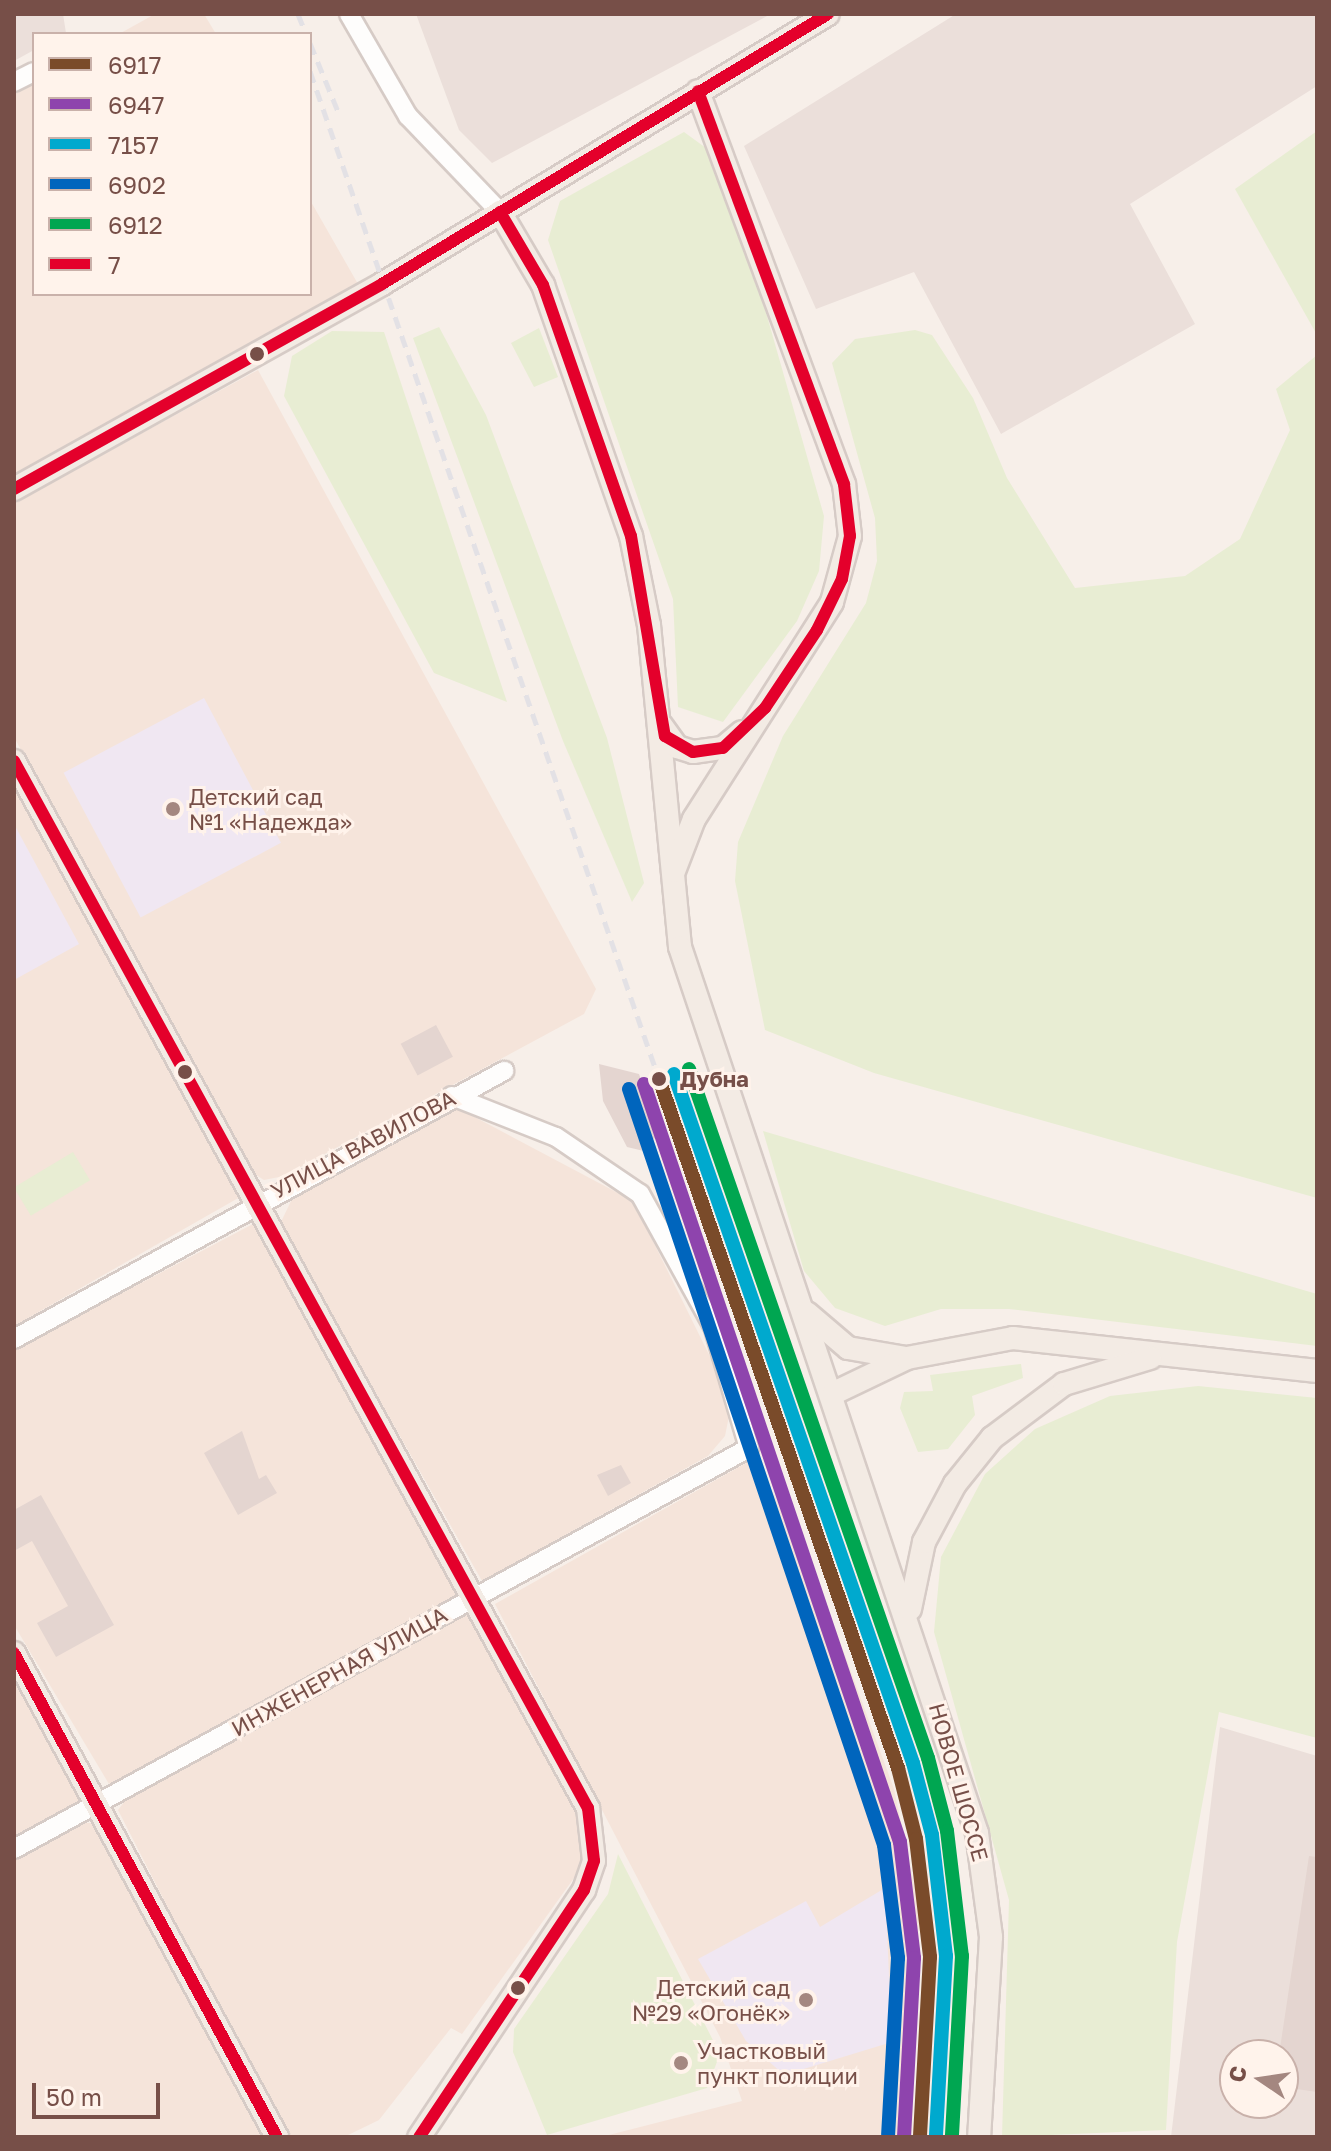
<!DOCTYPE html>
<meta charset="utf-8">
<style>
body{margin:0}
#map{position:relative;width:1331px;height:2151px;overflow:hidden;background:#f7efe9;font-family:"Golos Text",sans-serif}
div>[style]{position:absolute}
.residential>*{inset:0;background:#f5e4da}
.industrial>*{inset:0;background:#ebdfda}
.education>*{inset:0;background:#f0e7f2;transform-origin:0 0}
.green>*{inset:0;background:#e8edd3;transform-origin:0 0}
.building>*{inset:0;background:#e4d5d0;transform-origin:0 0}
.roads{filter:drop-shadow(2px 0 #d6cbc6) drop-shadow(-2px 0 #d6cbc6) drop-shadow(0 2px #d6cbc6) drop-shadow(0 -2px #d6cbc6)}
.minor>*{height:18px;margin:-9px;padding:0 9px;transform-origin:9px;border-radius:9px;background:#fefdfc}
.major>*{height:22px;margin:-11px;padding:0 11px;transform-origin:11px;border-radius:11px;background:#f3ebe4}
.rail>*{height:5px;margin-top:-2.5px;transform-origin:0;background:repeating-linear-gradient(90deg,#e3e1e5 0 12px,transparent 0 20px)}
.bus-1>*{height:12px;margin:-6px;padding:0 6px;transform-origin:6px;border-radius:6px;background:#e4002b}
.rail-1>*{height:14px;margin:-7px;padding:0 7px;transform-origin:7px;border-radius:7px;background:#7a4b2a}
.rail-2>*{height:14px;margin:-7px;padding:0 7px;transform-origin:7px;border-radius:7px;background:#8e44ad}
.rail-3>*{height:14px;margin:-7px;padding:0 7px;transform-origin:7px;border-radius:7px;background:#00a9ce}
.rail-4>*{height:14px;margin:-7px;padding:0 7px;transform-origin:7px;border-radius:7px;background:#0065bd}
.rail-5>*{height:14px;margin:-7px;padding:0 7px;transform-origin:7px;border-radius:7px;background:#00a651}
.dots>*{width:22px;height:22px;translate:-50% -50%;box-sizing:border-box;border:4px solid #fff3eb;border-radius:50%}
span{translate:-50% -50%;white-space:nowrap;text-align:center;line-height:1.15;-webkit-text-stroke:6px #fff3eb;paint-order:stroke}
.poi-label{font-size:22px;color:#774f48}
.left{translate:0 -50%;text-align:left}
.right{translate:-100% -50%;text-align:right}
.stop-label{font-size:22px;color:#774f48;font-weight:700}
.street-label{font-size:22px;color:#774f48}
.frame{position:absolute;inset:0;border:16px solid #774f48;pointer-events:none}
.legend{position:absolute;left:32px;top:32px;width:280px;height:264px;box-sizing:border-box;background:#fff3eb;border:2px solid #c9b1aa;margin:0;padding:10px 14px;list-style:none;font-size:24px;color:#774f48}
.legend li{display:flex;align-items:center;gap:16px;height:40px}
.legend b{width:40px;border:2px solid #c9b1aa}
.north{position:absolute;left:1219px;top:2039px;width:80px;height:80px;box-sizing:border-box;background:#fff3eb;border:2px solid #c9b1aa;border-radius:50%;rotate:283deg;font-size:22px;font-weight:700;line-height:32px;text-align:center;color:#774f48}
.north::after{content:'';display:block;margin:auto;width:28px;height:36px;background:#a48780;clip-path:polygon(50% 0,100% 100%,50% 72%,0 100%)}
.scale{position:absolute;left:32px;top:2083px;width:128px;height:36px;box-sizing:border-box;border:4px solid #774f48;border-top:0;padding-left:10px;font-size:24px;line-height:28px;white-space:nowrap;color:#774f48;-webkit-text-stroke:6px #fff3eb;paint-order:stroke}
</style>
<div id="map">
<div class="residential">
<div style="clip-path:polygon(155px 14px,204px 14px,216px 34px,119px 34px)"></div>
<div style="clip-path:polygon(34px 81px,34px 294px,310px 294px,310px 200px,358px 284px,14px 479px,14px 92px)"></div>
<div style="clip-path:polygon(258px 370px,596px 989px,584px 1014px,284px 1176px,264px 1180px,253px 1173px,14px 737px,14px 503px)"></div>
<div style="clip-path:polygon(14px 778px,240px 1197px,14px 1326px)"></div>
<div style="clip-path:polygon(452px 1105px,633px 1201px,732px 1401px,725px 1436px,708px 1456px,482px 1581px,280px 1224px,292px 1199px)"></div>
<div style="clip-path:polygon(253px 1224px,266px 1232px,458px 1591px,450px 1603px,109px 1784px,14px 1625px,14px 1350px)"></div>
<div style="clip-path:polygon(755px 1458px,816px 1576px,894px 1789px,919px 1908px,912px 2137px,601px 2137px,742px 2101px,720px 2037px,495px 1604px)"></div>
<div style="clip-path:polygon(466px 1615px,477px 1620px,582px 1814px,584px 1864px,462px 2034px,451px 2028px,379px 2120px,344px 2137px,293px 2137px,280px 2127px,118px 1810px,128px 1797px)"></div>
<div style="clip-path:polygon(14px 1664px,81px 1797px,74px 1808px,14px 1841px)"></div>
<div style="clip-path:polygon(81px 1823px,96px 1823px,268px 2137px,14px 2137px,14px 1860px)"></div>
</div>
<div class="industrial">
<div style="clip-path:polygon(14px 14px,63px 14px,66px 33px,34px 34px,34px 50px,14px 61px)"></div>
<div style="clip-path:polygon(416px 14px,771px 14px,492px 163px,459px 130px)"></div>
<div style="clip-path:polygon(956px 14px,1317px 14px,1317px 86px,1130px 204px,1195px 324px,1001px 434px,914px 272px,816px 309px,744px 146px)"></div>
<div style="clip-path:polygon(evenodd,1220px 1727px,1317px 1756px,1317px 2137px,1171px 2137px,1220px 1727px,1235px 2055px,1283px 2055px,1283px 2103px,1235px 2103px,1235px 2055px)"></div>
</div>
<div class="education">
<div style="left:204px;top:698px;width:164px;height:159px;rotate:62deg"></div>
<div style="clip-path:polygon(14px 824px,79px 944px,14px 980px)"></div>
<div style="clip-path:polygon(885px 1888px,892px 2042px,784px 2075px,746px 2041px,698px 1959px,806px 1901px,820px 1927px)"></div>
</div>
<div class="green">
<div style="clip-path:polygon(1317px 131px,1317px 335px,1235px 189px)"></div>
<div style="clip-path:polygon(684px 132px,706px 148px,763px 302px,824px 516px,819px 571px,797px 621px,723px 722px,678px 707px,673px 599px,548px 240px,560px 201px)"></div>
<div style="clip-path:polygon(439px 327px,486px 415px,607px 738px,644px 883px,632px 902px,563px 741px,413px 338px)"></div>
<div style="clip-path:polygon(539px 328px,558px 377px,534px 387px,511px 343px)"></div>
<div style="clip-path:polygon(915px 330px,932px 335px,973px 398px,1007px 478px,1075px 588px,1185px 576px,1240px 539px,1290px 430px,1276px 389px,1317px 355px,1317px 1198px,874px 1073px,765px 1030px,735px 881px,738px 842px,783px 736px,866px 603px,877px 561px,875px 518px,832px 363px,855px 339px)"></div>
<div style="clip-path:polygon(332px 331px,384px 332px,507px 702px,434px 673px,284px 396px,292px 356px)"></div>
<div style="clip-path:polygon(763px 1131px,1317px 1294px,1317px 1346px,1009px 1309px,941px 1309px,885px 1326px,835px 1308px,804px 1271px)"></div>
<div style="left:73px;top:1152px;width:33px;height:69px;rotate:59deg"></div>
<div style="clip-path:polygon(1021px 1364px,1023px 1378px,972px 1396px,975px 1415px,948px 1449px,918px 1452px,900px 1408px,904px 1392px,933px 1391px,930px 1375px)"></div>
<div style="clip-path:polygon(1198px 1386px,1317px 1398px,1317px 1738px,1219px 1712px,1177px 1942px,1166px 2130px,1002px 2137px,1009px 1900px,934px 1632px,941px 1557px,985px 1474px,1035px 1429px,1110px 1396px)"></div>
<div style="clip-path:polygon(618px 1854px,720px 2054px,707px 2088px,547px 2135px,513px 2052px,514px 2029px,608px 1894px)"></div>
</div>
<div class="building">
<div style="left:436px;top:1025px;width:36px;height:40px;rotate:62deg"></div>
<div style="clip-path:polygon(599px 1064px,639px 1074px,661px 1136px,645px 1142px,648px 1152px,627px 1147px,603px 1101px)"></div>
<div style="clip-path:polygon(242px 1431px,259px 1479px,266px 1475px,277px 1493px,238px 1515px,204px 1453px)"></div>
<div style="clip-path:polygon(621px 1465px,631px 1483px,608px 1496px,597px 1475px)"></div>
<div style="clip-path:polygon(41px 1495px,114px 1625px,56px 1657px,37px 1623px,68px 1606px,32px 1541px,14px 1551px,14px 1510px)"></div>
<div style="clip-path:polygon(1309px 1856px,1317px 1857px,1317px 2092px,1283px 2087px,1279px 2055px)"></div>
</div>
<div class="roads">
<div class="minor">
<div style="left:349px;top:14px;width:118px;rotate:60deg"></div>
<div style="left:408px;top:116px;width:133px;rotate:46.2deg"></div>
<div style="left:14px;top:82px;width:22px;rotate:-27deg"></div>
<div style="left:14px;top:1339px;width:559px;rotate:-28.68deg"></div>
<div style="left:14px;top:1849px;width:837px;rotate:-28.62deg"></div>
<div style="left:749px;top:1448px;width:127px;rotate:-106.4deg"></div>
<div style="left:713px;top:1326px;width:151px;rotate:-118.9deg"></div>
<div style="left:640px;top:1194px;width:102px;rotate:-145.8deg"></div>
<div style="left:556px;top:1137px;width:112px;rotate:-158.5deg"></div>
</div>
<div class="major">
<div style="left:500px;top:212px;width:85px;rotate:59.5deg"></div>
<div style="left:543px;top:285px;width:266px;rotate:70.7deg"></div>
<div style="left:631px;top:536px;width:91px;rotate:78.6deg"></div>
<div style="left:649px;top:625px;width:323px;rotate:84.5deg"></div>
<div style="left:680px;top:947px;width:934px;rotate:71.47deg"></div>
<div style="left:977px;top:1833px;width:105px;rotate:82.3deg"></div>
<div style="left:991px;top:1937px;width:200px;rotate:93.4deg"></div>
<div style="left:14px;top:489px;width:421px;rotate:-29.1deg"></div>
<div style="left:382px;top:284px;width:521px;rotate:-31.19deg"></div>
<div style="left:661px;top:725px;width:27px;rotate:54deg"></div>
<div style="left:677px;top:747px;width:17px;rotate:17deg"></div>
<div style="left:693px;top:752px;width:30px;rotate:-8deg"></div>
<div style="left:723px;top:748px;width:25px;rotate:-40deg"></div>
<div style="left:14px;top:761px;width:1194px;rotate:61.27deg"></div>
<div style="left:588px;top:1808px;width:53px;rotate:83.5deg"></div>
<div style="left:594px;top:1861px;width:31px;rotate:109deg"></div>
<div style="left:584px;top:1890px;width:297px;rotate:123.7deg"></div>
<div style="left:674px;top:871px;width:56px;rotate:-69deg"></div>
<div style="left:694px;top:819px;width:257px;rotate:-57.5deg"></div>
<div style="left:832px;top:602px;width:68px;rotate:-74.7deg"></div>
<div style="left:850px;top:536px;width:52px;rotate:-96.6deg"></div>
<div style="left:844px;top:484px;width:419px;rotate:-110.4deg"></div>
<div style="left:807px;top:1313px;width:54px;rotate:40.5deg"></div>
<div style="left:848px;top:1348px;width:59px;rotate:9.8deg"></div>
<div style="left:834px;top:1393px;width:81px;rotate:-25.6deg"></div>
<div style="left:907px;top:1358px;width:108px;rotate:-10.7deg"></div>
<div style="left:1013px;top:1338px;width:306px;rotate:6.2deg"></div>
<div style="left:910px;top:1609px;width:68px;rotate:-78.2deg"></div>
<div style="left:924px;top:1542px;width:66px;rotate:-61.9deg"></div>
<div style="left:955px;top:1484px;width:59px;rotate:-51.2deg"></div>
<div style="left:992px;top:1438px;width:90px;rotate:-36.9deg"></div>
<div style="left:1064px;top:1384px;width:90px;rotate:-16.8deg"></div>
<div style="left:14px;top:1653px;width:551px;rotate:61.48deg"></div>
</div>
</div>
<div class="rail">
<div style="left:298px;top:14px;width:22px;rotate:68deg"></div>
<div style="left:310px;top:43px;width:79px;rotate:67.7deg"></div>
<div style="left:310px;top:71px;width:1067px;rotate:70.9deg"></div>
</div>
<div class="bus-1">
<div style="left:500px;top:212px;width:85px;rotate:59.5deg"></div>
<div style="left:543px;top:285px;width:266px;rotate:70.7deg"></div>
<div style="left:631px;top:536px;width:203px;rotate:80.4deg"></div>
<div style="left:665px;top:736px;width:32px;rotate:30deg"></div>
<div style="left:693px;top:752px;width:30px;rotate:-8deg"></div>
<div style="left:723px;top:748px;width:58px;rotate:-43.6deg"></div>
<div style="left:765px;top:708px;width:94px;rotate:-56.3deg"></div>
<div style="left:817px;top:630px;width:57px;rotate:-63.9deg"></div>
<div style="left:842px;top:579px;width:44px;rotate:-79.5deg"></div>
<div style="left:850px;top:536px;width:52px;rotate:-96.6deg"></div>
<div style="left:844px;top:484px;width:419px;rotate:-110.4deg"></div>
<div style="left:14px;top:489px;width:421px;rotate:-29.1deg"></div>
<div style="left:382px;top:284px;width:521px;rotate:-31.19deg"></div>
<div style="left:14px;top:761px;width:1194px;rotate:61.27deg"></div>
<div style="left:588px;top:1808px;width:53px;rotate:83.5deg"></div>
<div style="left:594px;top:1861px;width:31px;rotate:109deg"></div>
<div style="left:584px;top:1890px;width:297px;rotate:123.7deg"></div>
<div style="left:14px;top:1653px;width:551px;rotate:61.48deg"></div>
</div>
<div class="rail-1">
<div style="left:659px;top:1079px;width:729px;rotate:70.87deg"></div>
<div style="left:898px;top:1768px;width:73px;rotate:75.8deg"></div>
<div style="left:916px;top:1839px;width:119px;rotate:83.2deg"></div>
<div style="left:930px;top:1957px;width:180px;rotate:93.2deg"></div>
</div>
<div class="rail-2">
<div style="left:644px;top:1084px;width:800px;rotate:71.34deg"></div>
<div style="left:900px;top:1842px;width:117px;rotate:83.1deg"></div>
<div style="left:914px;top:1958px;width:178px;rotate:93.2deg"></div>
</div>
<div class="rail-3">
<div style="left:674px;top:1074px;width:729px;rotate:70.87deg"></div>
<div style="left:913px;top:1763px;width:74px;rotate:75.2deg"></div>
<div style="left:932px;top:1835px;width:122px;rotate:83.4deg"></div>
<div style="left:946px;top:1956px;width:181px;rotate:93.2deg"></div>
</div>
<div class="rail-4">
<div style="left:629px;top:1089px;width:798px;rotate:71.36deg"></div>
<div style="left:884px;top:1845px;width:114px;rotate:82.9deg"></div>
<div style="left:898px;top:1958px;width:177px;rotate:93.2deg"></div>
</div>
<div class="rail-5">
<div style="left:689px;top:1069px;width:729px;rotate:70.87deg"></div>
<div style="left:928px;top:1758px;width:75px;rotate:75.4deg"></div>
<div style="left:947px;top:1831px;width:126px;rotate:83.2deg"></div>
<div style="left:962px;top:1956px;width:181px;rotate:93.2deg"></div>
</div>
<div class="dots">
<div style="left:257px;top:354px;background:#774f48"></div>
<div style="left:173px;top:809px;background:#a48780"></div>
<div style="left:185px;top:1072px;background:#774f48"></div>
<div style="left:659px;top:1079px;background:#774f48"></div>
<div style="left:518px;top:1988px;background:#774f48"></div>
<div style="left:806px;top:2000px;background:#a48780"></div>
<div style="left:681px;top:2063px;background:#a48780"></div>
</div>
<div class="poi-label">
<span class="left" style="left:189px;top:809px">Детский сад<br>№1 «Надежда»</span>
<span class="right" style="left:790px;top:2000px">Детский сад<br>№29 «Огонёк»</span>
<span class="left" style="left:697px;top:2063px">Участковый<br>пункт полиции</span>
</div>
<div class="stop-label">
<span class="left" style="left:680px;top:1079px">Дубна</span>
</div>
<div class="street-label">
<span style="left:363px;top:1144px;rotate:-28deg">УЛИЦА ВАВИЛОВА</span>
<span style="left:339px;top:1671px;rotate:-29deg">ИНЖЕНЕРНАЯ УЛИЦА</span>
<span style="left:959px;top:1782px;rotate:74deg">НОВОЕ ШОССЕ</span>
</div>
<div class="frame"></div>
<ul class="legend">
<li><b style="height:10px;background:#7a4b2a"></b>6917</li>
<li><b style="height:10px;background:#8e44ad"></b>6947</li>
<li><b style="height:10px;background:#00a9ce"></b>7157</li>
<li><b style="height:10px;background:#0065bd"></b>6902</li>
<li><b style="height:10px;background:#00a651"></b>6912</li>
<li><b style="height:10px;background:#e4002b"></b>7</li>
</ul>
<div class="north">С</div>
<div class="scale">50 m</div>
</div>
